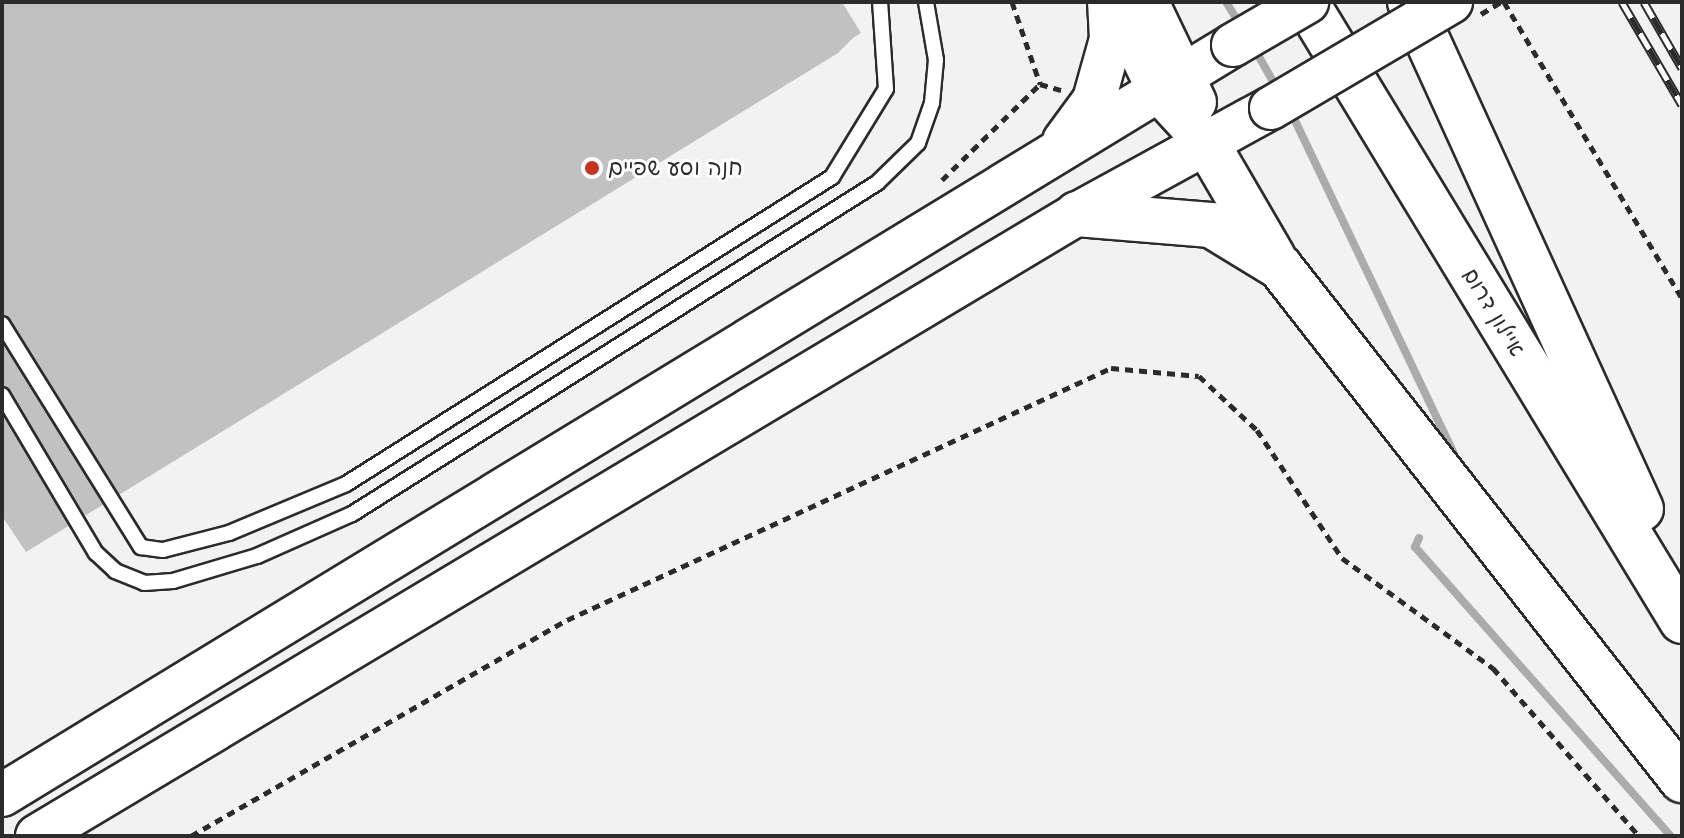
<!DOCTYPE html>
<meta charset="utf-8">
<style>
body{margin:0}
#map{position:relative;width:1684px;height:838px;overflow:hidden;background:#f2f2f2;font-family:"Shantell Sans","Playpen Sans Hebrew",sans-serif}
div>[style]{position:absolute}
.shadow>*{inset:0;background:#0003}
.stream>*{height:8px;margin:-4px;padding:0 4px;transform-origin:4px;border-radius:4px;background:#ababab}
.building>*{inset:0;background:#c1c1c1}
.path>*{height:5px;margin-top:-2.5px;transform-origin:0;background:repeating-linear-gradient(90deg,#2b2b2b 0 8px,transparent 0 14px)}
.roads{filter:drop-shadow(2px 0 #2b2b2b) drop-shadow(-2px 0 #2b2b2b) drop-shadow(0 2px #2b2b2b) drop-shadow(0 -2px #2b2b2b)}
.lane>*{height:14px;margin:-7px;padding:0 7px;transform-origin:7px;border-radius:7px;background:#fff}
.primary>*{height:42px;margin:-21px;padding:0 21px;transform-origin:21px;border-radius:21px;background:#fff}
.highway>*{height:44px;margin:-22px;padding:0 22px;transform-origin:22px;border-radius:22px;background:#fff}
.rail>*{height:9px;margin-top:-4.5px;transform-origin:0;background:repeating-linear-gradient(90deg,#fff 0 18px,#2b2b2b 0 36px);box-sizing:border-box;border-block:2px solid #2b2b2b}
.path-bridge>*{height:5px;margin-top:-2.5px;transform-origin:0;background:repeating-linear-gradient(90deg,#2b2b2b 0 8px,transparent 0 14px)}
.bridges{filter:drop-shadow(2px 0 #2b2b2b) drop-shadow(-2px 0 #2b2b2b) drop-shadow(0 2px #2b2b2b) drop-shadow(0 -2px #2b2b2b)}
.primary-bridge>*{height:42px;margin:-21px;padding:0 21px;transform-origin:21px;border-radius:21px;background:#fff}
.dots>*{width:22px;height:22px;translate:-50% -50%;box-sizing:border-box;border:4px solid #fff;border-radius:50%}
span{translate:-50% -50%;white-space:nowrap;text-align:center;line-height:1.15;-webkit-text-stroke:6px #fff;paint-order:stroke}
.poi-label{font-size:22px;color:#2b2b2b}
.left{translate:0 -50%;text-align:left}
.street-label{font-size:22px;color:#2b2b2b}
.frame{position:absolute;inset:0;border:4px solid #2b2b2b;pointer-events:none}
</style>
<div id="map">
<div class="shadow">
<div style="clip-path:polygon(2px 2px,839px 2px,858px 33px,838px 53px,26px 552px,2px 516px)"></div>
</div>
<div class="stream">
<div style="left:1226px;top:2px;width:28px;rotate:58deg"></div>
<div style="left:1254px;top:48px;width:51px;rotate:60.4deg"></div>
<div style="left:1290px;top:110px;width:379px;rotate:64.5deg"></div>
<div style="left:1419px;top:538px;width:10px;rotate:114deg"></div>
<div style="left:1415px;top:547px;width:386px;rotate:48.5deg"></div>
</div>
<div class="building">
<div style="clip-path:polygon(2px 2px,842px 2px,861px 33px,47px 534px,2px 466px)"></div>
</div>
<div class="path">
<div style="left:1012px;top:2px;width:87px;rotate:71.1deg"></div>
<div style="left:1040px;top:84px;width:22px;rotate:16deg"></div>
<div style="left:1504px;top:2px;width:345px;rotate:59deg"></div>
<div style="left:942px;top:180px;width:137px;rotate:-44.4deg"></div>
<div style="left:191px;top:836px;width:434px;rotate:-29.9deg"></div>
<div style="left:567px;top:620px;width:600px;rotate:-24.86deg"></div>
<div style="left:1111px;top:368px;width:88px;rotate:5.2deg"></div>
<div style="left:1199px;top:376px;width:79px;rotate:43deg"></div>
<div style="left:1257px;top:430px;width:154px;rotate:56.4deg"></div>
<div style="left:1342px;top:558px;width:187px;rotate:36.1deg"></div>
<div style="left:1493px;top:668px;width:223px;rotate:49deg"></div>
</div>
<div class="roads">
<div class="lane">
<div style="left:2px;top:324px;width:263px;rotate:58.1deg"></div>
<div style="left:141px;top:547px;width:22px;rotate:8deg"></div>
<div style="left:163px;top:550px;width:68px;rotate:-14.4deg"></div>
<div style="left:229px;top:533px;width:127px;rotate:-22.7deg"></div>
<div style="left:346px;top:484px;width:575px;rotate:-32.28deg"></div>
<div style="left:832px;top:177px;width:103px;rotate:-58.5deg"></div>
<div style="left:886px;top:89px;width:87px;rotate:-93.9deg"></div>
<div style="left:2px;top:395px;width:184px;rotate:59.3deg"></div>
<div style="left:96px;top:553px;width:26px;rotate:43deg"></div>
<div style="left:115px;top:571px;width:31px;rotate:22deg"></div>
<div style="left:144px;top:583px;width:29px;rotate:-4deg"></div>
<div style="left:173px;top:581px;width:88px;rotate:-16.6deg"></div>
<div style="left:257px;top:556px;width:104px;rotate:-23.9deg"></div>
<div style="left:352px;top:514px;width:621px;rotate:-32.23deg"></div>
<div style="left:877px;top:183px;width:57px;rotate:-44.3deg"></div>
<div style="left:918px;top:143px;width:42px;rotate:-70.7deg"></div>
<div style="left:932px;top:103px;width:43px;rotate:-84.7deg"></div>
<div style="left:936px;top:60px;width:59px;rotate:-99.8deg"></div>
</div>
<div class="primary">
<div style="left:1116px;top:2px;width:99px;rotate:64.2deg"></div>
<div style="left:1159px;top:91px;width:69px;rotate:47.3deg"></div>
<div style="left:1147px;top:2px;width:111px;rotate:64.4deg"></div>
<div style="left:1064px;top:141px;width:51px;rotate:-53.8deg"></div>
<div style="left:1094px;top:100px;width:63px;rotate:-74.4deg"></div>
<div style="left:1111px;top:39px;width:37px;rotate:-93deg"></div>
<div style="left:2px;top:795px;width:1441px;rotate:-31.35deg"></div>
<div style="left:37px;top:836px;width:1212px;rotate:-30.88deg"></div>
<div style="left:1077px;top:214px;width:221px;rotate:-28.7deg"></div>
</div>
<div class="highway">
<div style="left:1306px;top:2px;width:724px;rotate:58.72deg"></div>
<div style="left:1410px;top:2px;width:557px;rotate:65.5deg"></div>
<div style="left:1206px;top:142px;width:133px;rotate:59.8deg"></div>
<div style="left:1077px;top:214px;width:134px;rotate:4.7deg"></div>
<div style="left:1211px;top:225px;width:81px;rotate:31.3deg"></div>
<div style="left:1280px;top:267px;width:652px;rotate:51.92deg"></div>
</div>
</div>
<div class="rail">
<div style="left:1622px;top:2px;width:119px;rotate:59.8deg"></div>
<div style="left:1644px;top:2px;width:76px;rotate:60.1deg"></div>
</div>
<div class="path-bridge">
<div style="left:1481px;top:14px;width:23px;rotate:-31deg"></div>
</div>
<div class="bridges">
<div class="primary-bridge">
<div style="left:1233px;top:45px;width:86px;rotate:-30.2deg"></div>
<div style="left:1271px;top:108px;width:209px;rotate:-30.5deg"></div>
</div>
</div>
<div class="dots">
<div style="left:592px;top:168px;background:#c8321e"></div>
</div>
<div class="poi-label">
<span class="left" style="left:608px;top:168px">חנה וסע שפיים</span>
</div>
<div class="street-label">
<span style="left:1494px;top:312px;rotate:59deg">איילון דרום</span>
</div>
<div class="frame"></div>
</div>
